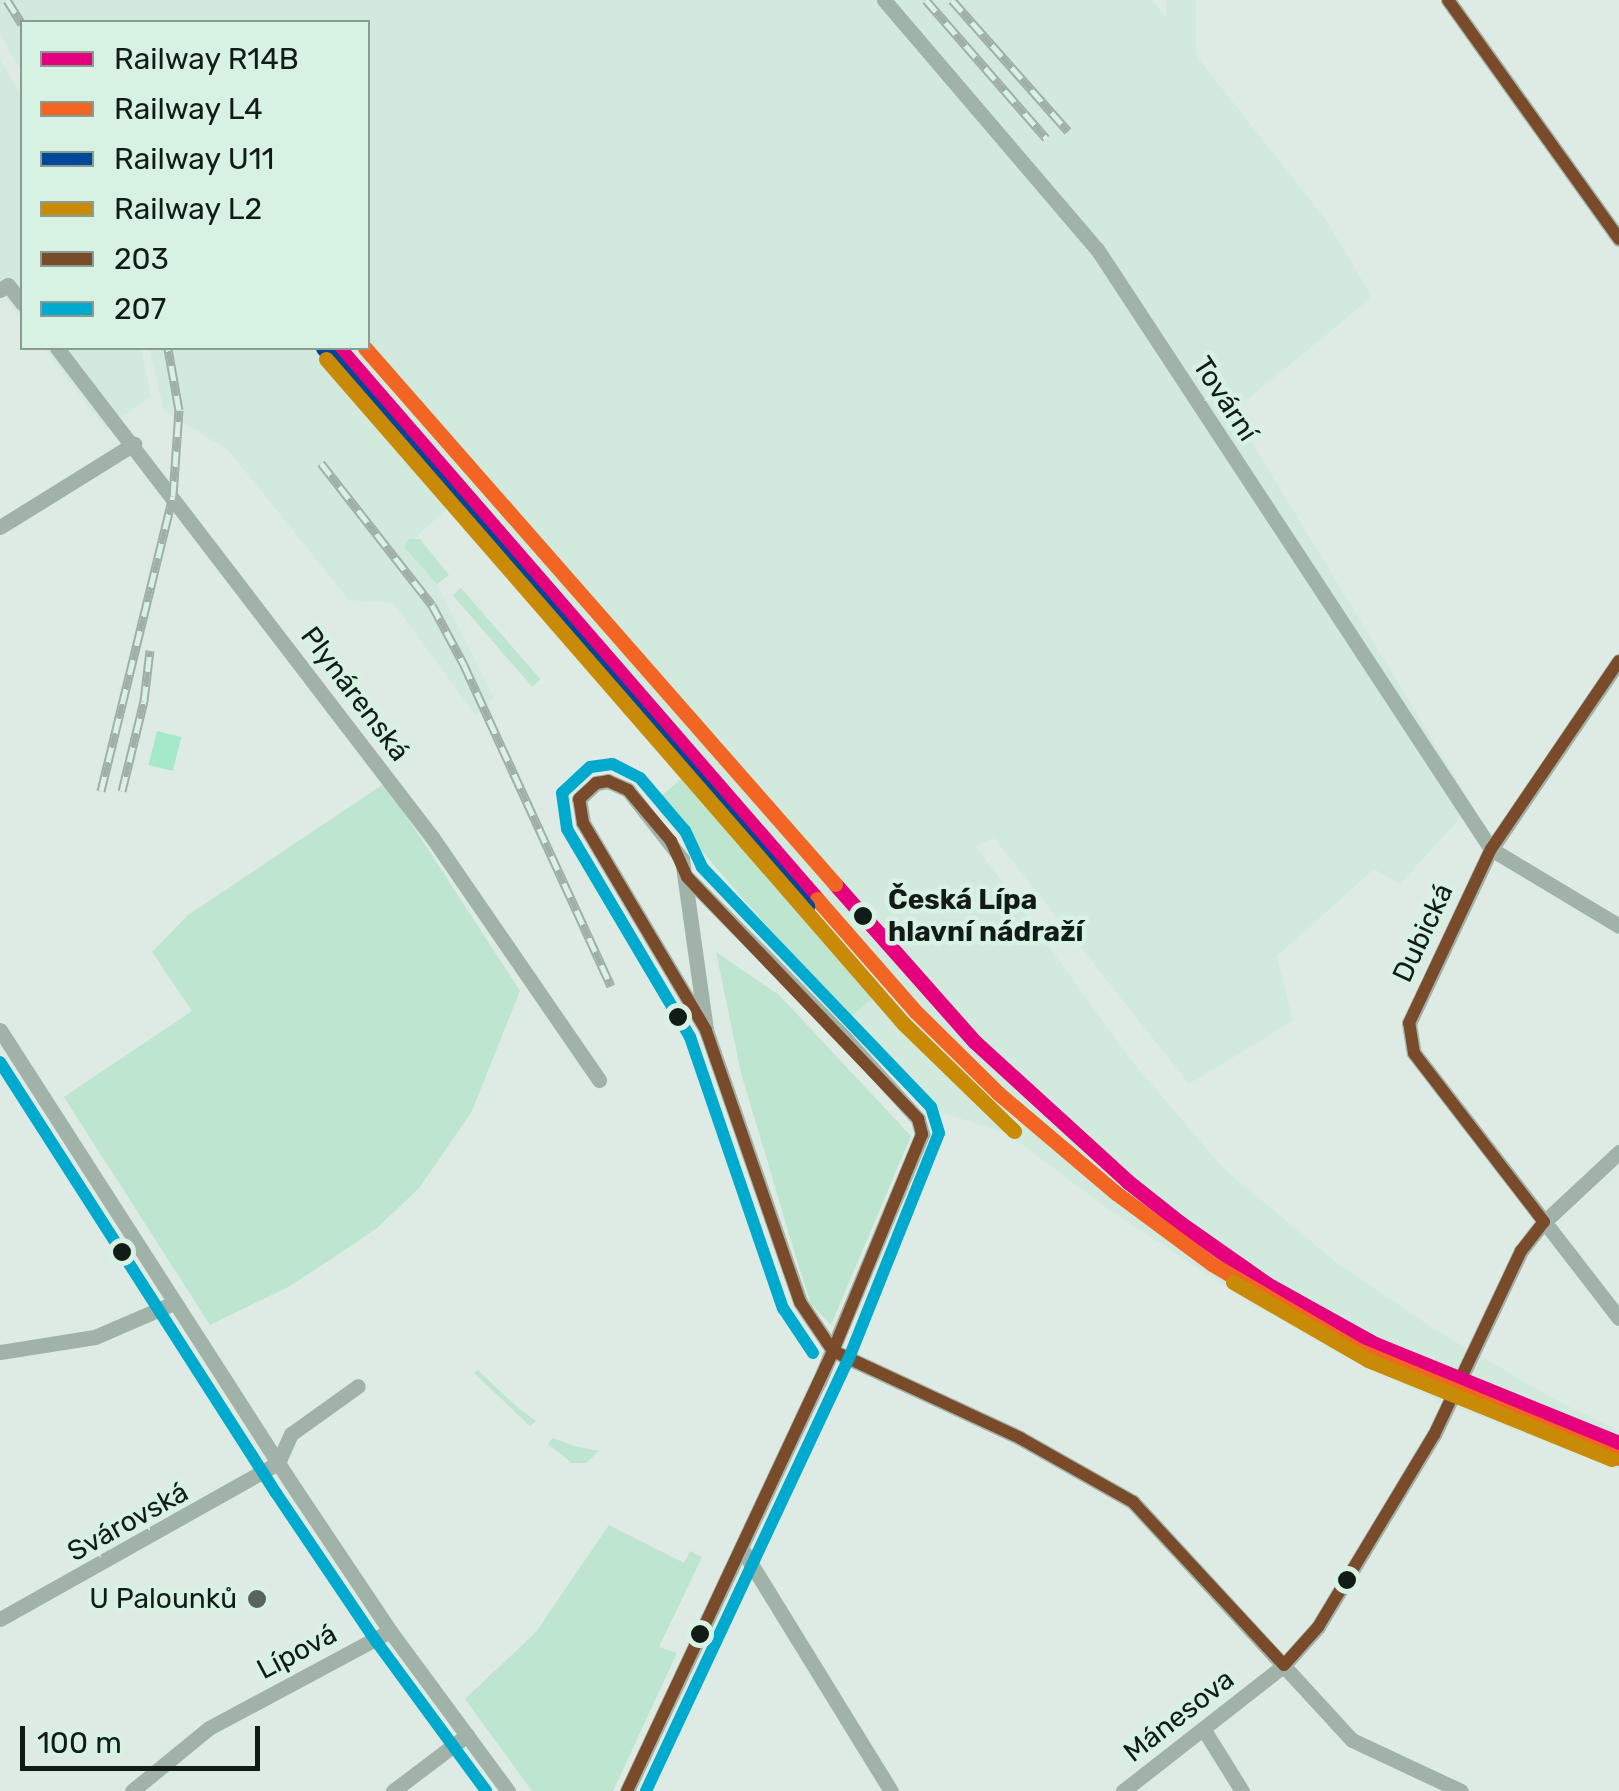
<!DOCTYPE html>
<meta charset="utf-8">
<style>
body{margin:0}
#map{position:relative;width:1619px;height:1791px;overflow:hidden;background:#ddebe4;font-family:Rubik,sans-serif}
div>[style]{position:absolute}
.built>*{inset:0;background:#d1eadd;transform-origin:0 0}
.green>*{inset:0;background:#bee5d0;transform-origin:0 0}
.water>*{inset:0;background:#a6e9c8;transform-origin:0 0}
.minor>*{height:15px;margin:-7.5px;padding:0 7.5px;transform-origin:7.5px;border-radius:7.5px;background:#a1b3a8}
.rail>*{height:9px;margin-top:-4.5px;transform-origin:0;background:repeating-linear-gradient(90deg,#d7f1e3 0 15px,#a0afa7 0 30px);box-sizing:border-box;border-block:2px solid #a0afa7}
.bus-1>*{height:12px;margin:-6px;padding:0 6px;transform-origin:6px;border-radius:6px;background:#7a4b2a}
.bus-2>*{height:12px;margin:-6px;padding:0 6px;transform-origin:6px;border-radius:6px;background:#00a9ce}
.rail-1>*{height:15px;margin:-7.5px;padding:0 7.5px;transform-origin:7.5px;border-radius:7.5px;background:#e5007d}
.rail-2>*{height:15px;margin:-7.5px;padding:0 7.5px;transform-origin:7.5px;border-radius:7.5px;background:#f26522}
.rail-3>*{height:15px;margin:-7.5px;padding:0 7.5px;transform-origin:7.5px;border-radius:7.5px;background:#00479a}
.rail-4>*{height:15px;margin:-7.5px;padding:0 7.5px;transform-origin:7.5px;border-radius:7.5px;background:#c98a05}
.dots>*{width:28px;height:28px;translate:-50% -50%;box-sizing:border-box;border:5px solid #d7f1e3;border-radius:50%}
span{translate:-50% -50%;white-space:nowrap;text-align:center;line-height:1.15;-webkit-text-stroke:9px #d7f1e3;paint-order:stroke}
.street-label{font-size:28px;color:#121c17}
.stop-label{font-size:28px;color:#121c17;font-weight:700}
.left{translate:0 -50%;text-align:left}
.poi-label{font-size:28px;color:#121c17}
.right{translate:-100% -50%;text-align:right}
.legend{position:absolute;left:20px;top:20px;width:350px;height:330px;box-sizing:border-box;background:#d7f1e3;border:2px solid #889c91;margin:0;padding:12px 18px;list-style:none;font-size:30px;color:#121c17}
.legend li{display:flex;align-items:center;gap:20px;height:50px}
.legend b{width:50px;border:2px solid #889c91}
.scale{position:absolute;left:20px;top:1726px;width:240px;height:45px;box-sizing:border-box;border:5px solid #121c17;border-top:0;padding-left:12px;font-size:30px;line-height:35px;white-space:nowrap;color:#121c17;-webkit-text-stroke:8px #d7f1e3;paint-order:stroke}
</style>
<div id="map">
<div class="built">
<div style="clip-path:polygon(0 0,1152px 0,1326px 220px,1372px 297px,1233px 411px,1472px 805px,1400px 884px,1374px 869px,1277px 956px,1293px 1021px,1189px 1084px,994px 838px,976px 846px,1131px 1060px,1224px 1169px,1337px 1263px,1437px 1331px,1563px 1404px,1619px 1430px,1619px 1470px,1438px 1400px,1353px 1361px,1254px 1305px,1104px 1206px,1008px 1134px,940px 1112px,917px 1094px,849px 1017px,872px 996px,573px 652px,453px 504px,404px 547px,437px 584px,494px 698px,476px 716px,393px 603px,349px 600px,228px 450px,164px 411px,149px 348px,368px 348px,368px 22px,22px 22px,22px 72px,0 34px)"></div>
<div style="left:1166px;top:0;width:30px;height:197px"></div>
<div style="clip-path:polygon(0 59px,22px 97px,22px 320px,0 290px)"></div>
<div style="clip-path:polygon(44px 348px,141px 348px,151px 396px,106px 429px)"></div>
</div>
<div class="green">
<div style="clip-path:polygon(409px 539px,420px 539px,449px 575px,437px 584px,404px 547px)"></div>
<div style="left:461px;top:588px;width:121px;height:11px;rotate:49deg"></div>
<div style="left:682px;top:778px;width:291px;height:33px;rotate:49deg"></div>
<div style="clip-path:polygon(385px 783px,520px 991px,472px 1111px,420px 1187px,377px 1228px,336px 1256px,288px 1287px,210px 1325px,64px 1097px,192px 1011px,152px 952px,188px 915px)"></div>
<div style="clip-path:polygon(716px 952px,779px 995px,911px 1136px,831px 1325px,811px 1304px,795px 1254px,741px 1073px)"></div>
<div style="clip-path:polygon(478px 1370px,518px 1408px,536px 1421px,530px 1426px,474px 1373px)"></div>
<div style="clip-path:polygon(553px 1438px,574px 1446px,599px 1451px,586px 1463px,572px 1463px,548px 1444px)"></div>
<div style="clip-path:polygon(609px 1525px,684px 1563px,690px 1551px,702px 1557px,659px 1647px,677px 1653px,613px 1791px,532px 1791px,465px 1699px,536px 1632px)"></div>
</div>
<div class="water">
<div style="left:157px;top:731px;width:25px;height:35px;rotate:14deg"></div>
</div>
<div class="minor">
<div style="left:884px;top:0;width:328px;rotate:49.5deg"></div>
<div style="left:1097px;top:249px;width:718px;rotate:56.71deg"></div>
<div style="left:1491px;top:849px;width:149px;rotate:31deg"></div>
<div style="left:1448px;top:0;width:294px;rotate:54.4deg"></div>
<div style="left:0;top:290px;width:9px;rotate:-32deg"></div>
<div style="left:8px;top:285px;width:23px;rotate:52deg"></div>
<div style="left:57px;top:348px;width:616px;rotate:52.52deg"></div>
<div style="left:432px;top:837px;width:295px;rotate:55.5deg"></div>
<div style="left:0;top:527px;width:158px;rotate:-31.8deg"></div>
<div style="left:1619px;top:661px;width:227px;rotate:124.2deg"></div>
<div style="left:1491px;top:849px;width:192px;rotate:115.2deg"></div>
<div style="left:1409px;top:1023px;width:30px;rotate:81deg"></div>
<div style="left:1414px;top:1053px;width:335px;rotate:52.3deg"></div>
<div style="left:0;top:1030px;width:538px;rotate:57.28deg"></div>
<div style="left:291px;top:1483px;width:178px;rotate:56.2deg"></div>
<div style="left:390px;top:1631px;width:199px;rotate:53.6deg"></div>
<div style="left:706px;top:1030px;width:241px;rotate:-120.7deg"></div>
<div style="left:583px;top:823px;width:24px;rotate:-99deg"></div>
<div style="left:579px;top:799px;width:23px;rotate:-43deg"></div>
<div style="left:596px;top:783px;width:12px;rotate:-9deg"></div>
<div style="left:608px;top:781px;width:22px;rotate:24deg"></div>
<div style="left:628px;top:790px;width:88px;rotate:52deg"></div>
<div style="left:682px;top:859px;width:173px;rotate:82deg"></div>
<div style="left:706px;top:1030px;width:288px;rotate:70.9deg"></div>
<div style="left:800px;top:1302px;width:59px;rotate:56deg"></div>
<div style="left:833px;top:1351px;width:206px;rotate:24.9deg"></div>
<div style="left:1020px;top:1438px;width:130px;rotate:29.5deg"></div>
<div style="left:1133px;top:1502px;width:323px;rotate:47.4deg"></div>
<div style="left:1352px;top:1740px;width:120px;rotate:25.1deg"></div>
<div style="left:0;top:1352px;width:96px;rotate:-9deg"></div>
<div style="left:95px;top:1337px;width:86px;rotate:-23.3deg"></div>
<div style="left:278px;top:1463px;width:32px;rotate:-66deg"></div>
<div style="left:291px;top:1434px;width:82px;rotate:-35.6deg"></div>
<div style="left:742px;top:1549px;width:284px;rotate:58.4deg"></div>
<div style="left:0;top:1619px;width:319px;rotate:-29.3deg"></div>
<div style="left:1204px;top:1730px;width:72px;rotate:58.1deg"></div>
<div style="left:132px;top:1791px;width:99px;rotate:-39.3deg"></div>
<div style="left:209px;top:1728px;width:205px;rotate:-28.2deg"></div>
<div style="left:393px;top:1791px;width:93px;rotate:-37.1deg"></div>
<div style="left:627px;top:1791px;width:452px;rotate:-64.9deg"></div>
<div style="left:819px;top:1382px;width:269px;rotate:-67.4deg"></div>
<div style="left:922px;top:1134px;width:16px;rotate:-105deg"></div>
<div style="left:918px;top:1119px;width:110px;rotate:-132.1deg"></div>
<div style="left:844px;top:1037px;width:224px;rotate:-134.5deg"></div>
<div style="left:1123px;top:1791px;width:204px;rotate:-38deg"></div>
<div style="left:1284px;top:1665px;width:51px;rotate:-48.2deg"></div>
<div style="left:1318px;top:1627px;width:224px;rotate:-58.9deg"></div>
<div style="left:1434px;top:1435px;width:204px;rotate:-64.7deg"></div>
<div style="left:1521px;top:1251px;width:37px;rotate:-52deg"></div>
<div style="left:1544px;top:1222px;width:103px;rotate:-43deg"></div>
</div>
<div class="rail">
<div style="left:7px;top:0;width:28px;rotate:58deg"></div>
<div style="left:926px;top:0;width:183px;rotate:49deg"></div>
<div style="left:952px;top:0;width:175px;rotate:48.5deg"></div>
<div style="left:321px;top:463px;width:180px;rotate:52deg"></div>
<div style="left:432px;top:605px;width:68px;rotate:61.9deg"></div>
<div style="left:464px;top:665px;width:353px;rotate:65.4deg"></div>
<div style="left:101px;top:791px;width:304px;rotate:-76.3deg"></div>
<div style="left:173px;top:496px;width:86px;rotate:-86deg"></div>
<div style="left:179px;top:410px;width:63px;rotate:-100.1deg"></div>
<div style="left:122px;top:791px;width:93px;rotate:-76.3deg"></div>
<div style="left:144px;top:701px;width:51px;rotate:-83.3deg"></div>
</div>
<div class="bus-1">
<div style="left:1448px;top:0;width:294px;rotate:54.4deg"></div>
<div style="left:608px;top:781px;width:22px;rotate:24deg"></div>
<div style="left:628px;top:790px;width:67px;rotate:49.9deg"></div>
<div style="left:671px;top:841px;width:39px;rotate:66deg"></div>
<div style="left:687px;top:877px;width:335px;rotate:46.3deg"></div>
<div style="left:918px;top:1119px;width:16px;rotate:75deg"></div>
<div style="left:922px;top:1134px;width:235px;rotate:112.3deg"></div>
<div style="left:833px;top:1351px;width:59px;rotate:-124deg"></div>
<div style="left:800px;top:1302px;width:288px;rotate:-109.1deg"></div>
<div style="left:706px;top:1030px;width:241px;rotate:-120.7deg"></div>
<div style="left:583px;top:823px;width:24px;rotate:-99deg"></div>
<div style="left:579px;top:799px;width:23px;rotate:-43deg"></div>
<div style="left:596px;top:783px;width:12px;rotate:-9deg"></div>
<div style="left:1544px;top:1222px;width:213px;rotate:-127.6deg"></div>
<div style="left:1414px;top:1053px;width:30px;rotate:-99deg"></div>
<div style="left:1409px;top:1023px;width:192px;rotate:-64.8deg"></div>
<div style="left:1491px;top:849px;width:227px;rotate:-55.8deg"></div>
<div style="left:833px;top:1351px;width:206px;rotate:24.9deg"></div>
<div style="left:1020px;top:1438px;width:130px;rotate:29.5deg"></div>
<div style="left:1133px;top:1502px;width:222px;rotate:47.2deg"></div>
<div style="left:1284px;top:1665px;width:51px;rotate:-48.2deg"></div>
<div style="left:1318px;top:1627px;width:224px;rotate:-58.9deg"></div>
<div style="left:1434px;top:1435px;width:204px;rotate:-64.7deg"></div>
<div style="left:1521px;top:1251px;width:37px;rotate:-52deg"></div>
<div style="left:627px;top:1791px;width:486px;rotate:-64.9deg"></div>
</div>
<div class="bus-2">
<div style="left:0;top:1062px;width:512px;rotate:57.37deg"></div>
<div style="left:276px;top:1493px;width:179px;rotate:56deg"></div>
<div style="left:376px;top:1641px;width:186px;rotate:53.7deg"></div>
<div style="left:646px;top:1791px;width:478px;rotate:-64.9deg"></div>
<div style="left:849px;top:1358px;width:242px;rotate:-68.2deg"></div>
<div style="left:939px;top:1133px;width:27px;rotate:-107deg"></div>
<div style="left:931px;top:1107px;width:332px;rotate:-133.7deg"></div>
<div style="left:702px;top:867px;width:40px;rotate:-115deg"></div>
<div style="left:685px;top:831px;width:70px;rotate:-130.3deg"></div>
<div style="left:640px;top:778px;width:31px;rotate:-153deg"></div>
<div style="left:612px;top:764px;width:22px;rotate:172deg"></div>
<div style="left:590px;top:767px;width:38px;rotate:137deg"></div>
<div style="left:562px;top:793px;width:36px;rotate:82deg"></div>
<div style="left:567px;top:829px;width:242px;rotate:59.4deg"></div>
<div style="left:690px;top:1037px;width:287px;rotate:71.1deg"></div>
<div style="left:783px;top:1308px;width:54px;rotate:56.3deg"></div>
</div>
<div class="rail-1">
<div style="left:339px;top:348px;width:729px;rotate:49.06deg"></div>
<div style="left:835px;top:884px;width:211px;rotate:48.5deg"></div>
<div style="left:975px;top:1042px;width:206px;rotate:42.4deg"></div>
<div style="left:1127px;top:1181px;width:68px;rotate:38.4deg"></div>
<div style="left:1180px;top:1223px;width:106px;rotate:35deg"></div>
<div style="left:1267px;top:1284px;width:124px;rotate:29.1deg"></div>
<div style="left:1375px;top:1344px;width:263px;rotate:22.1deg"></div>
</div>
<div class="rail-2">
<div style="left:365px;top:348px;width:713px;rotate:48.75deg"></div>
<div style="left:817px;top:899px;width:150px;rotate:48.8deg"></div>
<div style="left:916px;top:1012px;width:115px;rotate:44.6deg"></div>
<div style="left:998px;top:1093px;width:155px;rotate:40.3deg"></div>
<div style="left:1116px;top:1193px;width:119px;rotate:36.5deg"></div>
<div style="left:1212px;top:1264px;width:169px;rotate:30.5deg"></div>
<div style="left:1358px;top:1350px;width:282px;rotate:22.5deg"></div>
</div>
<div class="rail-3">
<div style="left:323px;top:348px;width:739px;rotate:49.06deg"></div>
</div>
<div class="rail-4">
<div style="left:326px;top:359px;width:880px;rotate:49.01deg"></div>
<div style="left:903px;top:1023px;width:155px;rotate:44.2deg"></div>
<div style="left:1233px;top:1282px;width:156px;rotate:30deg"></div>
<div style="left:1368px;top:1360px;width:263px;rotate:22.1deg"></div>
</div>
<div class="dots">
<div style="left:863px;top:916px;background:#121c17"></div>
<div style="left:678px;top:1017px;background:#121c17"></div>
<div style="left:122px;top:1252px;background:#121c17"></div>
<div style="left:1347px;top:1580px;background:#121c17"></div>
<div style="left:257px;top:1599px;background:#59645f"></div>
<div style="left:700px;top:1634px;background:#121c17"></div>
</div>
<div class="street-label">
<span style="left:1225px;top:399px;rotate:57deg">Tovární</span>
<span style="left:355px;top:694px;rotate:53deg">Plynárenská</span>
<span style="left:1423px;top:933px;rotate:-65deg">Dubická</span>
<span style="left:128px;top:1522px;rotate:-29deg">Svárovská</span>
<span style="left:297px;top:1652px;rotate:-28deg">Lípová</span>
<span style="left:1179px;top:1716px;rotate:-38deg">Mánesova</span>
</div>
<div class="stop-label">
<span class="left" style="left:888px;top:916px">Česká Lípa<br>hlavní nádraží</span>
</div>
<div class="poi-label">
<span class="right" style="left:237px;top:1599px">U Palounků</span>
</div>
<ul class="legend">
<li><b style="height:12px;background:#e5007d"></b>Railway R14B</li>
<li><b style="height:12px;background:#f26522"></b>Railway L4</li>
<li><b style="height:12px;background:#00479a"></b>Railway U11</li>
<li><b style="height:12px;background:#c98a05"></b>Railway L2</li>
<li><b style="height:12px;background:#7a4b2a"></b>203</li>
<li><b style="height:12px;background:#00a9ce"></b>207</li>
</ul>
<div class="scale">100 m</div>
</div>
